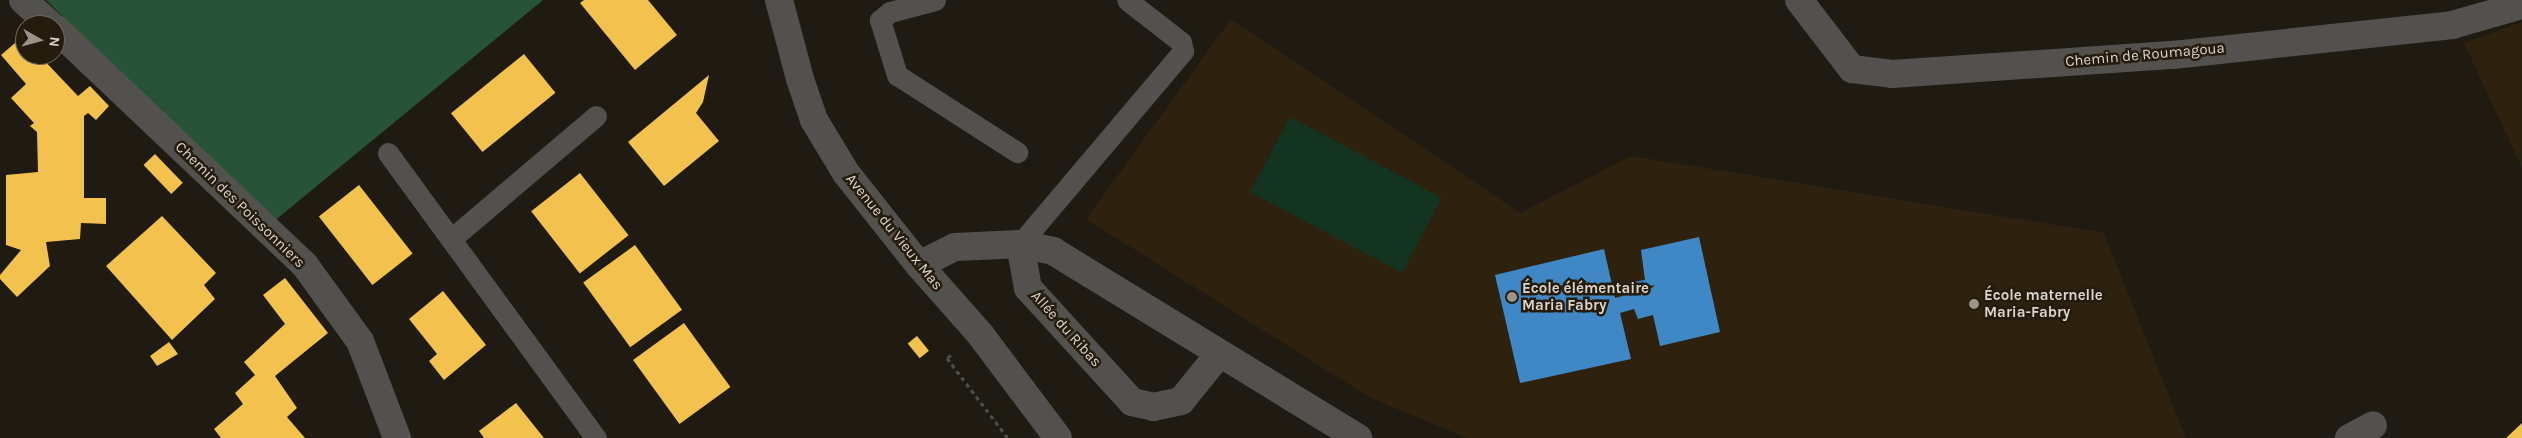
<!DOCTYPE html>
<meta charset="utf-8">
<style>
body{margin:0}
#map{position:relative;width:2522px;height:438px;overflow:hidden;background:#1f1b13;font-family:Karla,sans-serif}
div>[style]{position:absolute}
.built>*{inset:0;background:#2e220e}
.green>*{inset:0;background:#123421;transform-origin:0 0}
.forest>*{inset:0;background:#275439}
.homes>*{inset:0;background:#f2c14e;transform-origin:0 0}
.schools>*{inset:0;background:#3f88c5}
.path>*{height:3px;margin-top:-1.5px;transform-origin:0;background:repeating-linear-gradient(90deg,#504e4a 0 4px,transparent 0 8px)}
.service>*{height:21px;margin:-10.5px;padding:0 10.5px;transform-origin:10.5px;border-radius:10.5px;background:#53514d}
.minor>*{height:28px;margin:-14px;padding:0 14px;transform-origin:14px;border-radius:14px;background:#53514d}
.dots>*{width:14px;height:14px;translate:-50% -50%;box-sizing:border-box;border:2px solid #251c0d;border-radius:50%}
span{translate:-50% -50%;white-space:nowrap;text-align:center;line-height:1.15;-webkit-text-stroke:5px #251c0d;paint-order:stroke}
.street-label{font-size:15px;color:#dcd5cc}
.poi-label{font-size:15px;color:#dcd5cc;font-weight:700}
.left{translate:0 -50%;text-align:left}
.north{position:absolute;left:15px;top:15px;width:50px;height:50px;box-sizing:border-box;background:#251c0d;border:1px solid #6e6659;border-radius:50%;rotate:97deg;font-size:14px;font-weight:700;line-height:20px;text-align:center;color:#dcd5cc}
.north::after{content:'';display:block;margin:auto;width:18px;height:22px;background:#9a948b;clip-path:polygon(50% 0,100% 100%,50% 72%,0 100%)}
</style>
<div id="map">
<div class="built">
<div style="clip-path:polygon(1231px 19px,1520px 213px,1631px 156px,2104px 233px,2186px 438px,1467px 438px,1371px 398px,1086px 219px)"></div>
<div style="clip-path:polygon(2522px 22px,2522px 168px,2464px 43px)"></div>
</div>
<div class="green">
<div style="left:1290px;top:117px;width:172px;height:85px;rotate:28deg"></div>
</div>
<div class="forest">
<div style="clip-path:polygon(46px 0,543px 0,273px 222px)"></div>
</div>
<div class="homes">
<div style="clip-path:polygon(584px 0,648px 0,677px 35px,635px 70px,580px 3px)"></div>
<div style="clip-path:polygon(22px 37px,25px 55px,39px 55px,78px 96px,90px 86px,109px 106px,96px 120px,88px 113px,84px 116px,84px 198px,106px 198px,106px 224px,81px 223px,80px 239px,46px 242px,50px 266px,17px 297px,0 279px,0 275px,21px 250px,6px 245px,6px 175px,38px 172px,37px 132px,30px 126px,34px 123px,11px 98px,26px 84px,1px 55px)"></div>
<div style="left:524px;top:54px;width:50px;height:94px;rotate:51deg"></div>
<div style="clip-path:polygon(709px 75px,703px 102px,696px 113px,719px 141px,664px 186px,628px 142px)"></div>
<div style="left:155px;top:154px;width:40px;height:16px;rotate:46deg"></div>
<div style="left:580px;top:173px;width:79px;height:62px;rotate:52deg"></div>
<div style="left:359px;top:185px;width:87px;height:51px;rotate:52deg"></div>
<div style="clip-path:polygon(162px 216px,216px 273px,204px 285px,215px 299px,172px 340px,106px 266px)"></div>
<div style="left:635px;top:245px;width:80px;height:64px;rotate:54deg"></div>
<div style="clip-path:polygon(285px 278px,328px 333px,275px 376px,297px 408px,287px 417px,305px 438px,221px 438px,214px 429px,243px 404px,235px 393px,255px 375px,244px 362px,285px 324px,263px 295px)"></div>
<div style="clip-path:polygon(443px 291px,486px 345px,444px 380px,429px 361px,437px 354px,409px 319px)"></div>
<div style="left:684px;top:323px;width:79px;height:63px;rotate:54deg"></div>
<div style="left:917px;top:336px;width:19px;height:12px;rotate:51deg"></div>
<div style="clip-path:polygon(169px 342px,178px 354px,157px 366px,150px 356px)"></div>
<div style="clip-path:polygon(516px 403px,544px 438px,484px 438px,479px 431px)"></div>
<div style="clip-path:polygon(2522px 423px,2522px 438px,2506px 438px)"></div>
</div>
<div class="schools">
<div style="clip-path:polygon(1699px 237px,1720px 332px,1660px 346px,1653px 315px,1638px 319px,1634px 309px,1620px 313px,1631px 359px,1520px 383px,1495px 275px,1604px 249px,1615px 298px,1630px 294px,1627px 283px,1645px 280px,1641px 250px)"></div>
</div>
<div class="path">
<div style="left:951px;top:355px;width:5px;rotate:143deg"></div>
<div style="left:947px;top:358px;width:101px;rotate:52.7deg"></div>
</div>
<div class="service">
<div style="left:935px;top:0;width:47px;rotate:165.1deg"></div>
<div style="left:890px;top:12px;width:13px;rotate:141deg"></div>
<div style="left:880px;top:20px;width:58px;rotate:72.8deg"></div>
<div style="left:897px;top:75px;width:143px;rotate:32.7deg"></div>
<div style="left:388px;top:153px;width:353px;rotate:53.9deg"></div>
<div style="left:451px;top:239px;width:190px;rotate:-40.3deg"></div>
<div style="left:1020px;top:244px;width:253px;rotate:-49.8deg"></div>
<div style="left:1183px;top:51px;width:9px;rotate:-103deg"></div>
<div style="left:1181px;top:42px;width:68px;rotate:-142.1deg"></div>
</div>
<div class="minor">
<div style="left:23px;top:0;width:38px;rotate:42deg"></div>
<div style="left:779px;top:0;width:82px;rotate:75.1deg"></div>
<div style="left:800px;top:79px;width:43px;rotate:71.1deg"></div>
<div style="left:814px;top:120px;width:62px;rotate:58.9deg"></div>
<div style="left:846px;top:173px;width:117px;rotate:51.6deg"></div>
<div style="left:919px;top:265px;width:92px;rotate:48.5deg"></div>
<div style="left:980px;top:334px;width:130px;rotate:53.1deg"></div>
<div style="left:1799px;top:0;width:87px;rotate:52.5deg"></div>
<div style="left:1852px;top:69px;width:40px;rotate:7.1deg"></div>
<div style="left:1892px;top:74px;width:282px;rotate:-3.9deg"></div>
<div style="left:2173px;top:55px;width:281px;rotate:-6.1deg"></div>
<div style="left:2452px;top:25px;width:73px;rotate:-15.9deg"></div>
<div style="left:55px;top:28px;width:343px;rotate:43.5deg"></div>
<div style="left:304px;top:264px;width:95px;rotate:54deg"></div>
<div style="left:360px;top:341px;width:104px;rotate:69.1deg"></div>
<div style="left:1020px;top:244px;width:45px;rotate:79.7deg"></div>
<div style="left:1028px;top:288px;width:154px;rotate:47.6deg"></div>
<div style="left:1132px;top:402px;width:22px;rotate:13deg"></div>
<div style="left:1153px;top:407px;width:29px;rotate:-12deg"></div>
<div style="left:1181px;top:401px;width:60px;rotate:-51deg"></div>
<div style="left:919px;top:265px;width:40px;rotate:-26.6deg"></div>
<div style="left:955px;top:247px;width:65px;rotate:-2.6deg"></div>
<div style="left:1020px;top:244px;width:34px;rotate:12deg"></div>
<div style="left:1053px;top:251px;width:358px;rotate:31.5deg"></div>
<div style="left:2349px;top:438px;width:27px;rotate:-28deg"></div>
</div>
<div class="dots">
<div style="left:1512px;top:297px;background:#9a948b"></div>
<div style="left:1974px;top:304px;background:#9a948b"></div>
</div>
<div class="street-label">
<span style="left:2145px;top:55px;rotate:-5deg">Chemin de Roumagoua</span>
<span style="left:240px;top:205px;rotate:44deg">Chemin des Poissonniers</span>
<span style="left:894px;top:232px;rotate:51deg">Avenue du Vieux Mas</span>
<span style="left:1066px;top:329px;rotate:48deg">Allée du Ribas</span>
</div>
<div class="poi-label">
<span class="left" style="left:1522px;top:297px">École élémentaire<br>Maria Fabry</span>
<span class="left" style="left:1984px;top:304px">École maternelle<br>Maria-Fabry</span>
</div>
<div class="north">N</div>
</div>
